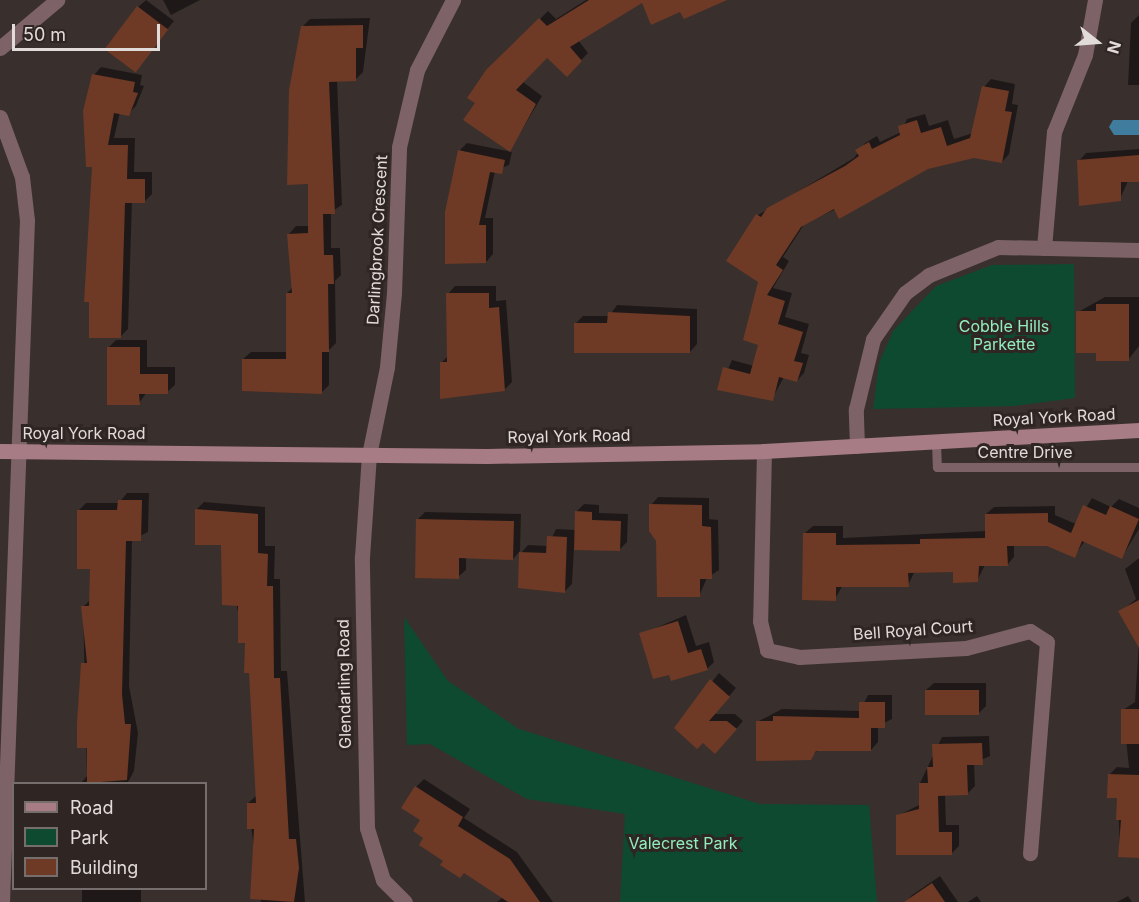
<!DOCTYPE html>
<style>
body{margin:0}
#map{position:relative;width:1139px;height:902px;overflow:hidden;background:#39302d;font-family:Inter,sans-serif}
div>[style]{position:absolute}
.green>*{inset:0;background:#0d4a30}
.water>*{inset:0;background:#407c9d}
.shadow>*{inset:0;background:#0007;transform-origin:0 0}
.building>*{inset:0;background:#6e3925;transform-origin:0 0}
.service>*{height:9px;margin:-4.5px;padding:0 4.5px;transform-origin:4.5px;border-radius:4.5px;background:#7d6267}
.minor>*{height:15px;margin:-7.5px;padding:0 7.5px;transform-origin:7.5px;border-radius:7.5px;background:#7d6267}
.secondary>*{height:15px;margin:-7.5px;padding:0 7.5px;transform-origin:7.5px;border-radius:7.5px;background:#a77c84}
span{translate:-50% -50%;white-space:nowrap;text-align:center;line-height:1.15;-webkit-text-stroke:6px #2f2623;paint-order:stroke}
.street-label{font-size:16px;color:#e1dbd9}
.park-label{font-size:16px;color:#91edbd}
.legend{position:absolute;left:12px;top:782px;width:195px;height:108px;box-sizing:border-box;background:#2f2623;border:2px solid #766e6c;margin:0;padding:8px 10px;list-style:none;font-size:18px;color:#e1dbd9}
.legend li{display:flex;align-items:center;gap:12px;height:30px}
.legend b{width:30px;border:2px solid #766e6c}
.north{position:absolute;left:1067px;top:12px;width:60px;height:60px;-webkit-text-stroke:4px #2f2623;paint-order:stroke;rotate:107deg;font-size:16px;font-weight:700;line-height:24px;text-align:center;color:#e1dbd9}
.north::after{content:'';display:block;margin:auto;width:21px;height:27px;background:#e1dbd9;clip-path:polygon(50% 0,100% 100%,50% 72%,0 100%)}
.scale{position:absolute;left:12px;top:24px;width:148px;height:27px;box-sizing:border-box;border:3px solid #e1dbd9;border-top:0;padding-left:8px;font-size:18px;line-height:21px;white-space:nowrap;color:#e1dbd9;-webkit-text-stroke:4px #2f2623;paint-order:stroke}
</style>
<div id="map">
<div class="green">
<div style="clip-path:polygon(1074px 264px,1075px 398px,1015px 406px,873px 409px,879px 363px,893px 331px,936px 286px,992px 265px)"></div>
<div style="clip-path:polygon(404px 617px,448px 681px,519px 729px,760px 804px,869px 805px,877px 902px,620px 902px,625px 814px,527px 799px,430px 744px,407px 745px)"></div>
</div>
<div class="water">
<div style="clip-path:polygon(1113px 120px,1139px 120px,1139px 135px,1114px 135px,1109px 127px)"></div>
</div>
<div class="shadow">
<div style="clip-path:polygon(146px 0,174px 21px,141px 61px,138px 7px)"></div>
<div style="clip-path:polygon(163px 0,200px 0,171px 15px)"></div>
<div style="clip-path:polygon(586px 0,709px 0,681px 10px,642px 1px,578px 40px,588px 53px,567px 75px,547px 56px,523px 82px,542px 96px,510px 150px,477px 103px,487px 71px,548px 11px,556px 19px)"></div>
<div style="clip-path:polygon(1139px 15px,1139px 85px,1128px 85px,1131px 23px)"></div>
<div style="clip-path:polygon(370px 18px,363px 72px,355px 80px,337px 80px,342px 205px,331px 212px,331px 248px,340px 248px,341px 275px,335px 281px,336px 343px,329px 350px,329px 385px,322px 392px,243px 359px,251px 352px,287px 352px,287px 293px,293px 287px,289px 234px,296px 226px,310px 226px,302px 27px,310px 19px)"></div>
<div style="clip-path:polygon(101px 67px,142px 75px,140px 85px,144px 86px,136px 106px,128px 114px,120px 112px,114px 138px,135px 138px,134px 172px,152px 172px,152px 194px,144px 202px,132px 201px,128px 329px,120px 337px,94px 166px,94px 75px)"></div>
<div style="clip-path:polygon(991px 79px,1015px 84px,1012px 104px,1018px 105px,1009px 154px,1002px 162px,974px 156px,928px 168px,805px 223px,783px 257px,789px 261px,773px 288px,792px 293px,785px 317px,809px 324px,801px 353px,809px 355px,804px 373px,797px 381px,784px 377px,772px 399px,719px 389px,732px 360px,754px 366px,760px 344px,758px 215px,854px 158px,865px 143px,877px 136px,880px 142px,901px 132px,907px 119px,925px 114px,929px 126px,948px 120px,954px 139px,973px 133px,984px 87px)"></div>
<div style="clip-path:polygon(467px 143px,512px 152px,509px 165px,495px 171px,485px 218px,493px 218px,493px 254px,486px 262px,459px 151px)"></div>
<div style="clip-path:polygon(1139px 149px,1139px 182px,1128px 181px,1120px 199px,1079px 161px,1086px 153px)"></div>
<div style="clip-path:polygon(455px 286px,496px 286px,496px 301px,506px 300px,512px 382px,504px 390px,441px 363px,448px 356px,448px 294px)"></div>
<div style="clip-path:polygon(1105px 297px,1139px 297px,1139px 346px,1128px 360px,1098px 351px,1078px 312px)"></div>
<div style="clip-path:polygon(617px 305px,697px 309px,697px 344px,690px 352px,576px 323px,583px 316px,609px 316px)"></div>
<div style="clip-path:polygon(116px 340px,147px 340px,147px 367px,175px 367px,175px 385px,167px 392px,147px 392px,139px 403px,108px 348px)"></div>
<div style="clip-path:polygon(127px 493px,149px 493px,148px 532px,132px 540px,129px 686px,138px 733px,134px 771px,127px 784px,80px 784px,87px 776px,83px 607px,91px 599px,91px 567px,79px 510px,86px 503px,119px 503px)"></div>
<div style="clip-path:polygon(658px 497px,709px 498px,709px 519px,718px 520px,719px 570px,707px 578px,699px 596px,658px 540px,651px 505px)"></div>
<div style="clip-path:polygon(1092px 498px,1111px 507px,1119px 499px,1139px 508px,1139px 529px,1122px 557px,1085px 541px,1074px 556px,1048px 544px,1014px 544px,1014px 557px,1007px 565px,985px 565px,977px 581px,955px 570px,915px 571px,908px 585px,843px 585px,835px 599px,805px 533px,813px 526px,843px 526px,843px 538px,986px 531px,986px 514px,994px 507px,1055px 506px,1055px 515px,1076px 524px)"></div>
<div style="clip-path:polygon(204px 502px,265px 507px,265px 546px,275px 546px,274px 579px,280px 579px,281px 671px,287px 671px,305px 902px,261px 902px,248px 803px,257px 795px,251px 672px,223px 543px,196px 510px)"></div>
<div style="clip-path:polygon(584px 504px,599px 505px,599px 513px,628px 514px,627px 542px,620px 549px,574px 548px,572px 584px,565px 591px,521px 553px,528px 545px,548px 546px,556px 529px,576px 530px,576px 512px)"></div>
<div style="clip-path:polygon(425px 512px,521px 514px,520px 551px,513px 559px,466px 557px,466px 570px,458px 577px,418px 519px)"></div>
<div style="clip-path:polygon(1139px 558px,1139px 625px,1120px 612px,1136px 599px,1125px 569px)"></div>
<div style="clip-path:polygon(686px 615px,696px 646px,709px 642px,714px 662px,707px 669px,641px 634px)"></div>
<div style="clip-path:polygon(1139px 641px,1139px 857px,1120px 855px,1118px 797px,1109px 775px,1117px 767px,1129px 768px,1123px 710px,1135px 702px)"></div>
<div style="clip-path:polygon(719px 673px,736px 688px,714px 714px,735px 714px,743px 721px,723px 744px,676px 727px)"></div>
<div style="clip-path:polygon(934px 683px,986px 683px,986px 706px,978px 714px,926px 690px)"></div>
<div style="clip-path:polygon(868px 695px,892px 695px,892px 719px,878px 726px,878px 742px,871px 750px,818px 750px,810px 758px,757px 722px,782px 709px,860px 711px)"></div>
<div style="clip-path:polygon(989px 736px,990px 756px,974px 763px,975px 786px,967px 794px,945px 794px,946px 825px,959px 825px,959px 846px,951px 854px,897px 816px,921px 804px,920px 783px,942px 737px)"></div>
<div style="clip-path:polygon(424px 779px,470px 809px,464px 818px,517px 852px,553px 902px,497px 902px,503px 897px,445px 860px,425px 837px,416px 787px)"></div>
<div style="clip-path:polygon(940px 876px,958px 902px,906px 902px,912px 895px)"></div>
<div style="left:82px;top:888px;width:59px;height:15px"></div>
<div style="clip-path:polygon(977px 896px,981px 902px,968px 902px)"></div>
<div style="clip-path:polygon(1128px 896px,1132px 902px,1117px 902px)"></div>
</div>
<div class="building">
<div style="clip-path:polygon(589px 0,727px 0,684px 19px,680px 12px,651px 25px,642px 3px,570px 47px,582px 61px,567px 77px,547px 58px,516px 90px,536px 104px,510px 152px,463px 120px,475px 103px,467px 98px,486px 70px,539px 18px,547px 26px)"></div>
<div style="left:137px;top:6px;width:39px;height:54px;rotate:37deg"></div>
<div style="clip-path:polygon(363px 25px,363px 48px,356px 48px,356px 81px,329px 82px,335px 214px,323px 214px,324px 255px,333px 255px,334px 284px,328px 284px,329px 352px,322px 352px,322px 394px,242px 391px,242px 359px,286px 359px,286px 293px,292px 293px,287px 234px,308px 233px,308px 184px,287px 185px,289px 90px,301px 26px)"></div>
<div style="clip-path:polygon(92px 74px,135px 82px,133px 92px,138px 93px,129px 116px,114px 113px,108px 145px,128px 145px,127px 179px,145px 179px,145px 203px,125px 203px,121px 338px,89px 338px,89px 302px,84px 302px,92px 167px,86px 167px,83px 111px)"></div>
<div style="clip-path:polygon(982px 86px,1009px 91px,1005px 111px,1012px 112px,1002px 163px,974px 158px,928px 169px,839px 219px,834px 209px,801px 227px,776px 265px,783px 270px,767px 295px,785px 301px,778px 324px,803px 332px,794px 361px,803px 363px,797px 382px,779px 377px,773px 401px,717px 390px,723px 367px,750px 374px,758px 345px,743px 340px,758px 282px,726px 261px,756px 214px,761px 217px,767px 208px,845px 166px,859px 156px,855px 150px,869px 142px,872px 149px,900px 135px,898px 126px,917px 120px,921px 133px,941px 127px,947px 146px,970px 138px)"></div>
<div style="clip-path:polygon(458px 150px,505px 160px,502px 174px,490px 172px,479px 225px,486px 225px,486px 263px,445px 264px,445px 212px)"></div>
<div style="clip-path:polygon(1139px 155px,1139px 182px,1121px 182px,1121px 201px,1079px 206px,1077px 160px)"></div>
<div style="clip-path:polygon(446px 293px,489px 293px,489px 308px,499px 307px,505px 391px,440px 399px,440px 362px,447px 362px)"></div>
<div style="clip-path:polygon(1096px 304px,1129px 304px,1129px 361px,1096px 361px,1096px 353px,1076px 353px,1076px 311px,1096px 311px)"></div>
<div style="clip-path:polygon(608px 312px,690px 316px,690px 353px,574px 353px,574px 323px,607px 323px)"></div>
<div style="clip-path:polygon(107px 347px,140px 347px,140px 374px,168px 374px,168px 394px,139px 394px,140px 405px,107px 405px)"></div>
<div style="clip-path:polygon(118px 500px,142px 500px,141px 541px,126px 541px,122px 694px,125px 724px,131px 724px,127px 780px,87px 783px,87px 748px,77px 748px,77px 723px,81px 663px,87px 663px,81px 606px,89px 606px,90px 569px,77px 569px,77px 510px,117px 510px)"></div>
<div style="clip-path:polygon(649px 504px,702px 505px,702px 526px,711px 527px,712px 579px,700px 579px,700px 597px,657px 597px,656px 541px,649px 531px)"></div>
<div style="clip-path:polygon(1083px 505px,1106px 515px,1110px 506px,1139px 519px,1122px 559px,1082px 541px,1075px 558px,1047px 546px,1007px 546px,1008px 566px,979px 566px,978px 582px,953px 583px,953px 572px,908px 573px,909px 587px,836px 587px,836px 601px,802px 600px,803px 533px,836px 533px,836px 545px,920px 544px,920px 539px,985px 538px,985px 514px,1048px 513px,1048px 522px,1071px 533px)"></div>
<div style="clip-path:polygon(195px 509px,258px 514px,258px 553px,268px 554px,267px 586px,273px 586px,274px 678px,280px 678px,289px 839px,296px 839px,299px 868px,294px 902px,250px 899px,254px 829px,247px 829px,247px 803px,256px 803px,249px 673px,244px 673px,245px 643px,238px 643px,238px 606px,222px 605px,221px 545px,195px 545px)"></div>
<div style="clip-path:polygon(575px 511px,592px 512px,592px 520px,621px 521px,620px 551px,574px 550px)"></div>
<div style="clip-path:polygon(416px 519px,514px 521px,513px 560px,459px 558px,459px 579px,415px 578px)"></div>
<div style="clip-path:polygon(547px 536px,567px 537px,565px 593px,518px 588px,519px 552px,546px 553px)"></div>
<div style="clip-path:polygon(1139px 600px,1139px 648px,1118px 611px)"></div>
<div style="clip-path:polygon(678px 621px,688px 653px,701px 649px,708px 670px,671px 681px,669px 675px,653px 679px,639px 633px)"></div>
<div style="clip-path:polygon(710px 679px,730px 697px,709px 721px,727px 721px,737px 729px,715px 754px,703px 743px,697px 749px,674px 728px)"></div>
<div style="left:925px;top:690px;width:54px;height:25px"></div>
<div style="clip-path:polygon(859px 702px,885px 702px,885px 728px,871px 728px,871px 751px,816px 751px,811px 760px,756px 761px,756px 721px,773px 721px,773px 716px,859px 718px)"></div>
<div style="left:1121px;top:709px;width:18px;height:35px"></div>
<div style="clip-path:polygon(982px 743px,983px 765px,967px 765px,968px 795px,938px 796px,939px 832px,952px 832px,952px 855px,896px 855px,896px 815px,919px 809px,919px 783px,928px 783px,927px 767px,933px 767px,932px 744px)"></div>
<div style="clip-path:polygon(1108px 774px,1139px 775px,1139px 858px,1118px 857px,1121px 820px,1116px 820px,1117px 798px,1107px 798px)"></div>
<div style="clip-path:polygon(415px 786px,463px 817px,458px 826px,510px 859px,540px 902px,508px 902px,464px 873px,460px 878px,440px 865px,443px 861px,419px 845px,423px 838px,413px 831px,420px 820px,401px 808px)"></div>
<div style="clip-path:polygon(932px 883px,945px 902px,904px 902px)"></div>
</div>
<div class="service">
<div style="left:936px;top:442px;width:25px;rotate:88deg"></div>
<div style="left:937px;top:467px;width:202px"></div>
</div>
<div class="minor">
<div style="left:0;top:48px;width:75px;rotate:-40.1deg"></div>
<div style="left:0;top:117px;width:64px;rotate:69.9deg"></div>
<div style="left:22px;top:177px;width:43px;rotate:83.4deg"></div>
<div style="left:27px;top:220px;width:682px;rotate:92.1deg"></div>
<div style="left:1044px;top:248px;width:116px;rotate:-85.1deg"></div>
<div style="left:1054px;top:132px;width:83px;rotate:-68.1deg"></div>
<div style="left:1085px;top:55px;width:56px;rotate:-79.7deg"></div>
<div style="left:857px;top:446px;width:37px;rotate:-92deg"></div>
<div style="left:856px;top:409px;width:72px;rotate:-76.3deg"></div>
<div style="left:873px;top:339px;width:56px;rotate:-55.2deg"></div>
<div style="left:905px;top:293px;width:30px;rotate:-37deg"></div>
<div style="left:929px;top:275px;width:74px;rotate:-22.1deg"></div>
<div style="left:998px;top:247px;width:141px;rotate:1.2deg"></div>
<div style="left:764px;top:451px;width:170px;rotate:91.3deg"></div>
<div style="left:760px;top:621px;width:30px;rotate:76deg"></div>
<div style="left:767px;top:650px;width:33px;rotate:12deg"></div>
<div style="left:799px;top:657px;width:167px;rotate:-3.1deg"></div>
<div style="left:966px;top:648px;width:66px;rotate:-14.9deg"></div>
<div style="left:1030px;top:631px;width:20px;rotate:33deg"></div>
<div style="left:1047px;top:642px;width:212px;rotate:94.6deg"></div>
<div style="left:405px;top:902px;width:31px;rotate:-135deg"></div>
<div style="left:383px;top:880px;width:54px;rotate:-107.1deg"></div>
<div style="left:367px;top:828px;width:271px;rotate:-91.1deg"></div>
<div style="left:362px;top:557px;width:102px;rotate:-86.1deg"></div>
<div style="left:369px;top:455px;width:90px;rotate:-78.4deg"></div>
<div style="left:387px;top:367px;width:74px;rotate:-84.6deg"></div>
<div style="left:394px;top:293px;width:146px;rotate:-88deg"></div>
<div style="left:399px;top:147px;width:79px;rotate:-76.8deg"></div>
<div style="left:417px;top:70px;width:79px;rotate:-62.8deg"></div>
</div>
<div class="secondary">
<div style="left:0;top:451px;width:487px;rotate:0.6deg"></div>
<div style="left:487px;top:456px;width:277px;rotate:-1deg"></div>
<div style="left:764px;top:451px;width:376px;rotate:-3.2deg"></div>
</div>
<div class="street-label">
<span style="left:377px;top:240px;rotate:-87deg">Darlingbrook Crescent</span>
<span style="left:1054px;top:417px;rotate:-3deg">Royal York Road</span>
<span style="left:84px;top:433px">Royal York Road</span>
<span style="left:569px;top:436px;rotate:-1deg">Royal York Road</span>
<span style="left:1025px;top:452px">Centre Drive</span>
<span style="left:913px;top:630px;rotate:-4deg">Bell Royal Court</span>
<span style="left:344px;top:684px;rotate:-91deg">Glendarling Road</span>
</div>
<div class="park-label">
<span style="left:1004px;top:335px">Cobble Hills<br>Parkette</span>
<span style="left:683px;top:843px">Valecrest Park</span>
</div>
<ul class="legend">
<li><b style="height:8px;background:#a77c84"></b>Road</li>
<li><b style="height:16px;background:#0d4a30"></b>Park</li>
<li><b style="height:16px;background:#6e3925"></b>Building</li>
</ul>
<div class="north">N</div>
<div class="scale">50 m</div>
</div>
